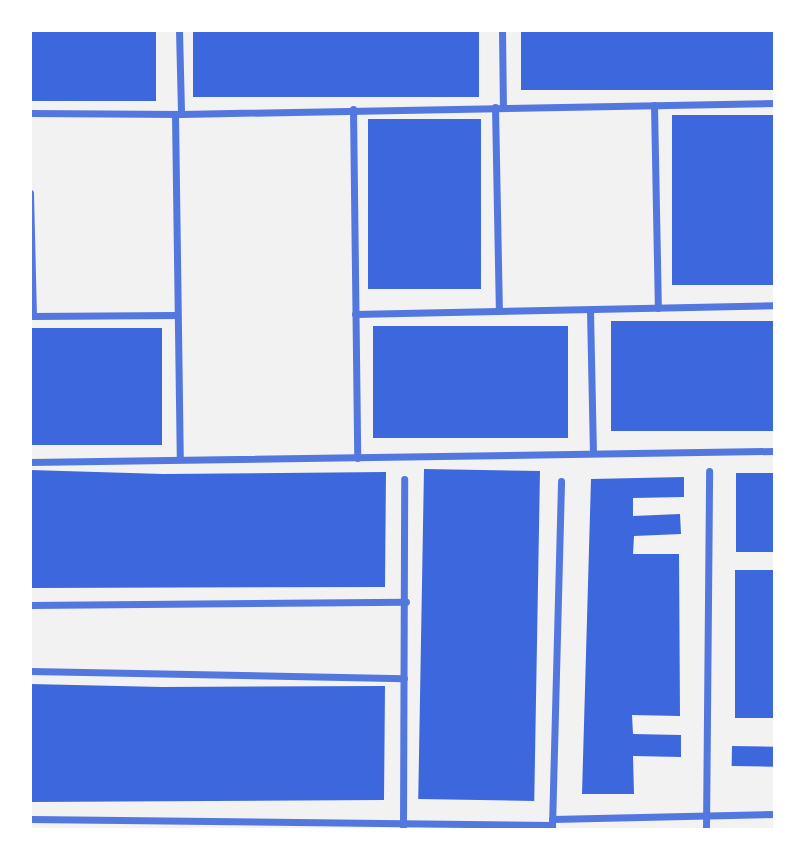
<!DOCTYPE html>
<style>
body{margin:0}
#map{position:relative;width:805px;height:860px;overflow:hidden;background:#f2f2f2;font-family:"Roboto Serif",serif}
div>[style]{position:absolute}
.building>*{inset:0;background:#3d67dc;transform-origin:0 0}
.minor>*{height:7px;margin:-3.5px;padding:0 3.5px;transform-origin:3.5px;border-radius:3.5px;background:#5277de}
span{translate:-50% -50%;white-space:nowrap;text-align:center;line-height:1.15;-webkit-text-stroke:5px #fff;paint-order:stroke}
.frame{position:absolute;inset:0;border:32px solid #fff;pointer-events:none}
</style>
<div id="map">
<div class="building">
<div style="left:30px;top:30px;width:126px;height:71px"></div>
<div style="left:193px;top:30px;width:286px;height:67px"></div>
<div style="left:521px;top:30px;width:254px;height:60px"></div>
<div style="left:775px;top:115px;width:170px;height:103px;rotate:90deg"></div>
<div style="left:368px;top:119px;width:113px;height:170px"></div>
<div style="left:775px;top:321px;width:110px;height:164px;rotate:90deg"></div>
<div style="left:373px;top:326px;width:195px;height:112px"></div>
<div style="left:30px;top:328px;width:132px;height:117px"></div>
<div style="left:424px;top:469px;width:116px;height:330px;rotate:1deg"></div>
<div style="clip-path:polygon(30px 470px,163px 474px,386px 472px,385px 587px,30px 588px)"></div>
<div style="left:736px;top:473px;width:39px;height:79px"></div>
<div style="clip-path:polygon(684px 477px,684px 497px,633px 498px,633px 516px,680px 514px,681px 534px,634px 536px,633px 554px,679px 554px,680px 716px,632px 715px,633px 734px,681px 735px,681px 757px,633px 756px,634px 794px,582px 794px,591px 479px)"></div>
<div style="left:775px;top:570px;width:148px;height:40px;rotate:90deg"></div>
<div style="clip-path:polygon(30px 684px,162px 687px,385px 686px,384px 800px,30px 802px)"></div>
<div style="left:732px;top:746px;width:43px;height:20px;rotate:1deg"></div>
</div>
<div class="minor">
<div style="left:179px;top:30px;width:84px;rotate:88.6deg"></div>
<div style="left:502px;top:30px;width:77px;rotate:89.3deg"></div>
<div style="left:654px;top:105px;width:203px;rotate:88.9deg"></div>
<div style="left:495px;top:107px;width:204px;rotate:88.9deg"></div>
<div style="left:353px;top:109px;width:349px;rotate:89.3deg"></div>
<div style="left:30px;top:113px;width:151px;rotate:0.4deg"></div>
<div style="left:181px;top:114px;width:594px;rotate:-1.06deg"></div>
<div style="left:175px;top:114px;width:344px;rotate:89.2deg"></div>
<div style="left:30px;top:193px;width:123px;rotate:88.6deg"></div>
<div style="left:590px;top:311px;width:142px;rotate:88.8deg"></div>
<div style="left:355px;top:314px;width:420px;rotate:-1.2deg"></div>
<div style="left:30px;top:316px;width:147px;rotate:-0.4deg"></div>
<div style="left:30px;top:462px;width:745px;rotate:-0.85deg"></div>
<div style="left:30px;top:605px;width:376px;rotate:-0.5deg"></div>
<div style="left:30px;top:671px;width:374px;rotate:1.1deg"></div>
<div style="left:30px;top:819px;width:522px;rotate:0.66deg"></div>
<div style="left:552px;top:819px;width:223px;rotate:-1.3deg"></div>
<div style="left:552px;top:827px;width:346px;rotate:-88.5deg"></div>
<div style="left:403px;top:830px;width:351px;rotate:-89.8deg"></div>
<div style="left:706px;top:830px;width:359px;rotate:-89.5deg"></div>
</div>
<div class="frame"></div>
</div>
